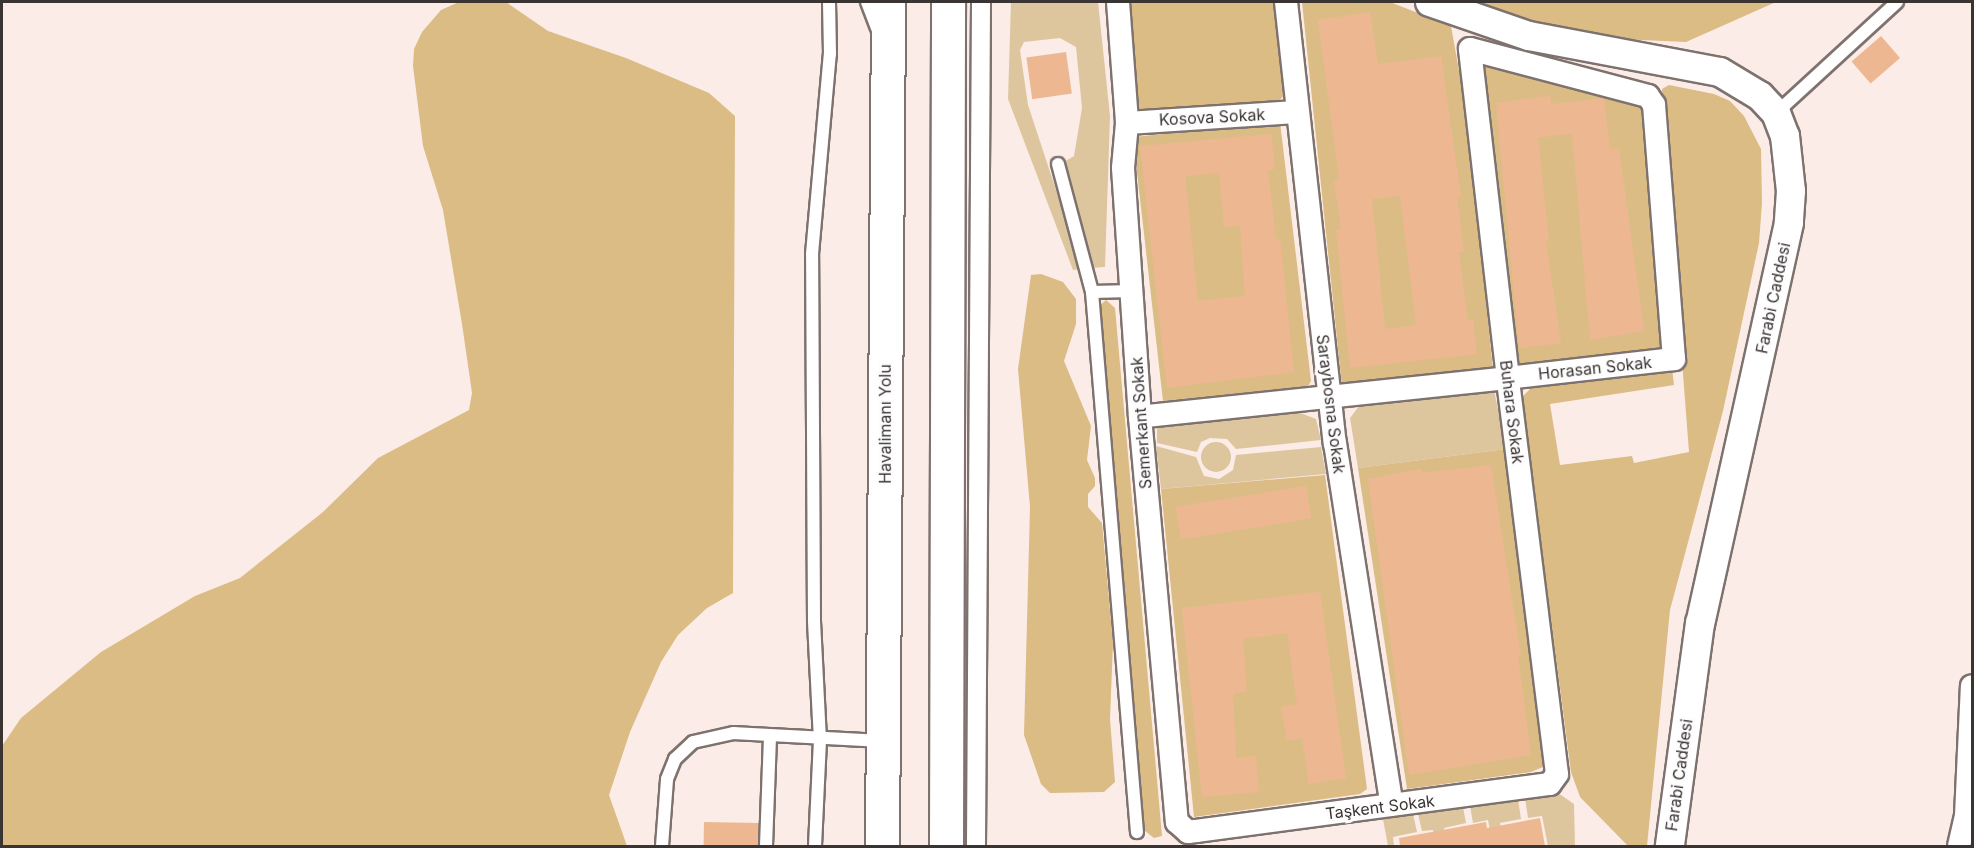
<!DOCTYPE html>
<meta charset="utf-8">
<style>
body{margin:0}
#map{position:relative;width:1974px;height:848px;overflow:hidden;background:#fbece8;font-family:Inter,sans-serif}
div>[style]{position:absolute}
.green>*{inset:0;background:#ddc69e}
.round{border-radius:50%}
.forest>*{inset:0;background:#dbbc85}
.building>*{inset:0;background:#edb891;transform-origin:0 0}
.roads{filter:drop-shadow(2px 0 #7e726e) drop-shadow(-2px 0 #7e726e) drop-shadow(0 2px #7e726e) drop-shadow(0 -2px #7e726e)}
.service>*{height:12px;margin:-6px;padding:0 6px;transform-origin:6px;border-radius:6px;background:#fff}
.pedestrian>*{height:18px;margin:-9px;padding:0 9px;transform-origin:9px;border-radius:9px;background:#fff}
.minor>*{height:22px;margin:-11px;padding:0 11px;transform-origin:11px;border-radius:11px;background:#fff}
.tertiary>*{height:28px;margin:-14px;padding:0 14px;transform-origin:14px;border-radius:14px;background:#fff}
.trunk>*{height:33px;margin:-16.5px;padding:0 16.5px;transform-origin:16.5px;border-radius:16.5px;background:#fff}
span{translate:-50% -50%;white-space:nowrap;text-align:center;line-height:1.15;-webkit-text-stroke:6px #fdfdfd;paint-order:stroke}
.street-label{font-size:16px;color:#3a3433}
.frame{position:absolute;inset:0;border:3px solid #3a3433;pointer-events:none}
</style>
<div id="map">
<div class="green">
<div style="clip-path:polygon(1011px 2px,1098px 2px,1110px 116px,1105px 267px,1091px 268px,1064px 162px,1074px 156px,1082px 108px,1076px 47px,1060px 38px,1024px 42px,1020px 50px,1028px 105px,1082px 269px,1073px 270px,1008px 99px)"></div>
<div style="clip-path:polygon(1494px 390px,1506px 449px,1358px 468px,1350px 418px,1359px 406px)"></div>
<div style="clip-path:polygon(1290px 409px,1316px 419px,1321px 440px,1236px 449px,1227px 439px,1210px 438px,1201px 442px,1197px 452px,1157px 443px,1157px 426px)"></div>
<div class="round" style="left:1201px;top:442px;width:30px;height:30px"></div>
<div style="clip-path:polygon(1156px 446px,1196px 457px,1204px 476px,1219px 479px,1233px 470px,1236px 455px,1321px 447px,1326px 474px,1161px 489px)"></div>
<div style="clip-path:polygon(1558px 793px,1574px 804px,1575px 846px,1548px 846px,1542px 816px,1528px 818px,1525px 798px)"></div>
<div style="clip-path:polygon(1518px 799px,1521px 819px,1500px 823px,1505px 846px,1493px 846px,1488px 820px,1473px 823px,1470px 806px)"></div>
<div style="clip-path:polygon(1463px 807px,1466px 823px,1444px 828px,1447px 846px,1437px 846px,1433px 830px,1422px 831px,1418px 814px)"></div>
<div style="clip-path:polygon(1413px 814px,1417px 832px,1393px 837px,1394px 846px,1388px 846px,1383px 819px)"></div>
</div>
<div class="forest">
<div style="clip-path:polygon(459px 2px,506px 2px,548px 31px,626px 58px,709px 93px,735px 116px,733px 593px,707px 608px,678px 635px,661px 662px,630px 732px,609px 795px,627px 846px,2px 846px,2px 746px,21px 718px,101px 652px,195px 596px,240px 578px,323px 512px,378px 458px,469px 410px,472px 393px,462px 324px,443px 210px,423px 146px,413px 66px,414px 49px,422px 32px,441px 10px)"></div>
<div style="clip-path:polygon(1126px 2px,1275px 2px,1279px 15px,1285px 94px,1279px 101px,1136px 111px)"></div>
<div style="clip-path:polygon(1302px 2px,1390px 2px,1451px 26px,1466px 110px,1493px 369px,1342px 387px)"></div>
<div style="clip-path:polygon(1463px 2px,1776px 2px,1686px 42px,1597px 38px)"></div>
<div style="clip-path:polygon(1485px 66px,1634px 102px,1641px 109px,1664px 351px,1516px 364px)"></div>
<div style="clip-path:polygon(1669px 85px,1714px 94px,1730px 101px,1744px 116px,1761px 149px,1762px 203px,1759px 243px,1723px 411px,1670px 610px,1647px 846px,1628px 846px,1580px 797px,1571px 772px,1522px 397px,1533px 386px,1672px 369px,1674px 385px,1550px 404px,1560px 465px,1632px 456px,1634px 463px,1689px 452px,1666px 152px,1662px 89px)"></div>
<div style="clip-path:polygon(1280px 122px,1311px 381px,1308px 386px,1163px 401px,1133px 137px)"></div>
<div style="clip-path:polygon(1041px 274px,1063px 282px,1076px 299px,1076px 324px,1064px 361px,1091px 426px,1087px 460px,1095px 478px,1095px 486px,1088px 494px,1088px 507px,1102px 523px,1113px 643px,1110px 719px,1115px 782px,1104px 792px,1050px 793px,1041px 784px,1024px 735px,1030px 507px,1018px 369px,1031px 275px)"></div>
<div style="clip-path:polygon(1106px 300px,1115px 308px,1162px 836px,1154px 838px,1145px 831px,1121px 595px,1098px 307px)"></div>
<div style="clip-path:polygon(1506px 449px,1545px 753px,1543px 767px,1531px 772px,1407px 789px,1358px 468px)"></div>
<div style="clip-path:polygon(1325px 475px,1367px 789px,1360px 794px,1194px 817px,1161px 489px)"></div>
</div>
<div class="building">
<div style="clip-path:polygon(evenodd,1370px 12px,1378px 64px,1441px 56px,1461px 197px,1457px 197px,1464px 252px,1459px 252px,1468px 321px,1473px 320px,1477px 354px,1350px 368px,1336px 230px,1341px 229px,1334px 181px,1339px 180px,1318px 20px,1370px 12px,1400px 196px,1416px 325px,1385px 329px,1372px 199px,1400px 196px)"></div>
<div style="left:1881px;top:36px;width:29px;height:39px;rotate:49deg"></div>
<div style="left:1066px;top:52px;width:42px;height:40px;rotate:82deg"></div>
<div style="clip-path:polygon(1550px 96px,1551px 104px,1604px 98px,1610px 149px,1619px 148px,1644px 331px,1590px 340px,1572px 133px,1538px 138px,1549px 241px,1546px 241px,1561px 343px,1519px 348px,1496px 103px)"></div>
<div style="clip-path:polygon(evenodd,1271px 134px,1275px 169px,1268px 170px,1276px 239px,1280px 239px,1294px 372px,1167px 388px,1140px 146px,1271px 134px,1219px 173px,1224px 227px,1240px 226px,1245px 296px,1198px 301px,1185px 176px,1219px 173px)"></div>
<div style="clip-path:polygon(1491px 465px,1521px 656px,1518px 656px,1531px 755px,1409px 775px,1368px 479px,1421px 469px,1422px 473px)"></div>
<div style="left:1306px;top:486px;width:33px;height:132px;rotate:81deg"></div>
<div style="clip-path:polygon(1320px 592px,1346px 778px,1309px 784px,1302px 738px,1287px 741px,1281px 707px,1297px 704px,1287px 633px,1243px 639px,1247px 692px,1233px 693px,1236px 758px,1256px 756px,1259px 792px,1202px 797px,1182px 608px)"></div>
<div style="clip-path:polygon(1540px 818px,1545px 846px,1400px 846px,1399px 838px,1486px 822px,1487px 828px)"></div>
<div style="left:704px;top:822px;width:55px;height:24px;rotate:1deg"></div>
</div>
<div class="roads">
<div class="service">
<div style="left:867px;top:2px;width:28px;rotate:69deg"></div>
<div style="left:1776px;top:113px;width:164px;rotate:-42.5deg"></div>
<div style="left:1058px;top:164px;width:132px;rotate:75.1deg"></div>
<div style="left:1092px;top:292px;width:542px;rotate:85.24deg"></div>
<div style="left:1092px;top:292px;width:40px;rotate:-1.4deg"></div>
<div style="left:662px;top:846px;width:67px;rotate:-85.7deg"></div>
<div style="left:667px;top:779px;width:22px;rotate:-68deg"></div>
<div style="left:675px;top:759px;width:25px;rotate:-43deg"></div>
<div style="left:693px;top:742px;width:42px;rotate:-12.4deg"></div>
<div style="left:734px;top:733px;width:147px;rotate:3.1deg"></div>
<div style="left:766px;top:846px;width:110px;rotate:-87.9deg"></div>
<div style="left:815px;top:846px;width:106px;rotate:-87.3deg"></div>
<div style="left:820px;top:740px;width:120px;rotate:-92.9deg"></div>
<div style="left:814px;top:620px;width:366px;rotate:-90.3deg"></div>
<div style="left:812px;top:254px;width:201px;rotate:-84.9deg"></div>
<div style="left:830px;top:54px;width:52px;rotate:-91.1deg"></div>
</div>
<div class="pedestrian">
<div style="left:976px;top:846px;width:844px;rotate:-89.66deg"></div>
</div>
<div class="minor">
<div style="left:1118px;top:2px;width:121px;rotate:85.7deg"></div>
<div style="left:1127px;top:123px;width:45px;rotate:95.1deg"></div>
<div style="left:1123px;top:168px;width:250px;rotate:86.1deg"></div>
<div style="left:1140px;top:417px;width:407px;rotate:84.8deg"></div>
<div style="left:1177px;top:822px;width:15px;rotate:42deg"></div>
<div style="left:1188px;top:832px;width:8px;rotate:-7deg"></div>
<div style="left:1196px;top:831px;width:357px;rotate:-7.6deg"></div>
<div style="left:1550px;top:784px;width:12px;rotate:-55deg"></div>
<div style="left:1557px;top:774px;width:399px;rotate:-97.1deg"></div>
<div style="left:1508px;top:378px;width:331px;rotate:-96.6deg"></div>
<div style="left:1470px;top:49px;width:184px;rotate:14.8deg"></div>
<div style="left:1648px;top:96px;width:11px;rotate:56deg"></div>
<div style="left:1654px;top:105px;width:255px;rotate:85.5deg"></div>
<div style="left:1674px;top:359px;width:167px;rotate:173.5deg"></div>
<div style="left:1508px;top:378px;width:370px;rotate:174deg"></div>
<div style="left:1286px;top:2px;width:444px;rotate:83.7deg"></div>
<div style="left:1335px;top:443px;width:366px;rotate:81.1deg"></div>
<div style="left:1127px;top:123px;width:170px;rotate:-3.7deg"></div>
<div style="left:1959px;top:846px;width:31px;rotate:-77deg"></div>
<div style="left:1966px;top:816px;width:130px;rotate:-87.4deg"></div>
</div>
<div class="tertiary">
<div style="left:1430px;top:2px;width:105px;rotate:19deg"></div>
<div style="left:1529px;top:36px;width:194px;rotate:10.7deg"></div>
<div style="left:1720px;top:72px;width:47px;rotate:31deg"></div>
<div style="left:1760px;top:96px;width:23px;rotate:47deg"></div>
<div style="left:1776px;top:113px;width:25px;rotate:69deg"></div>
<div style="left:1785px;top:136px;width:55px;rotate:83.8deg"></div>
<div style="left:1791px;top:191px;width:32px;rotate:94deg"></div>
<div style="left:1789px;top:223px;width:410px;rotate:102.5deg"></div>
<div style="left:1700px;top:623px;width:225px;rotate:97.7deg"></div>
</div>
<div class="trunk">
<div style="left:882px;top:846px;width:844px;rotate:-89.59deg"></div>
<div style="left:946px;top:846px;width:844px;rotate:-89.86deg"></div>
</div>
</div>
<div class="street-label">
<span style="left:1212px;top:117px;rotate:-3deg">Kosova Sokak</span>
<span style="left:1773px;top:298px;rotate:-78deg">Farabi Caddesi</span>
<span style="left:1595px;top:368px;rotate:-6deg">Horasan Sokak</span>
<span style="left:1331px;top:404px;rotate:83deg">Saraybosna Sokak</span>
<span style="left:1512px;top:412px;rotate:83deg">Buhara Sokak</span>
<span style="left:1141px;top:423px;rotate:-94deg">Semerkant Sokak</span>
<span style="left:885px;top:424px;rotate:-90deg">Havalimanı Yolu</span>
<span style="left:1679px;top:775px;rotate:-82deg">Farabi Caddesi</span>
<span style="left:1380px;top:807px;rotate:-7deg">Taşkent Sokak</span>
</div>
<div class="frame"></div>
</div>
